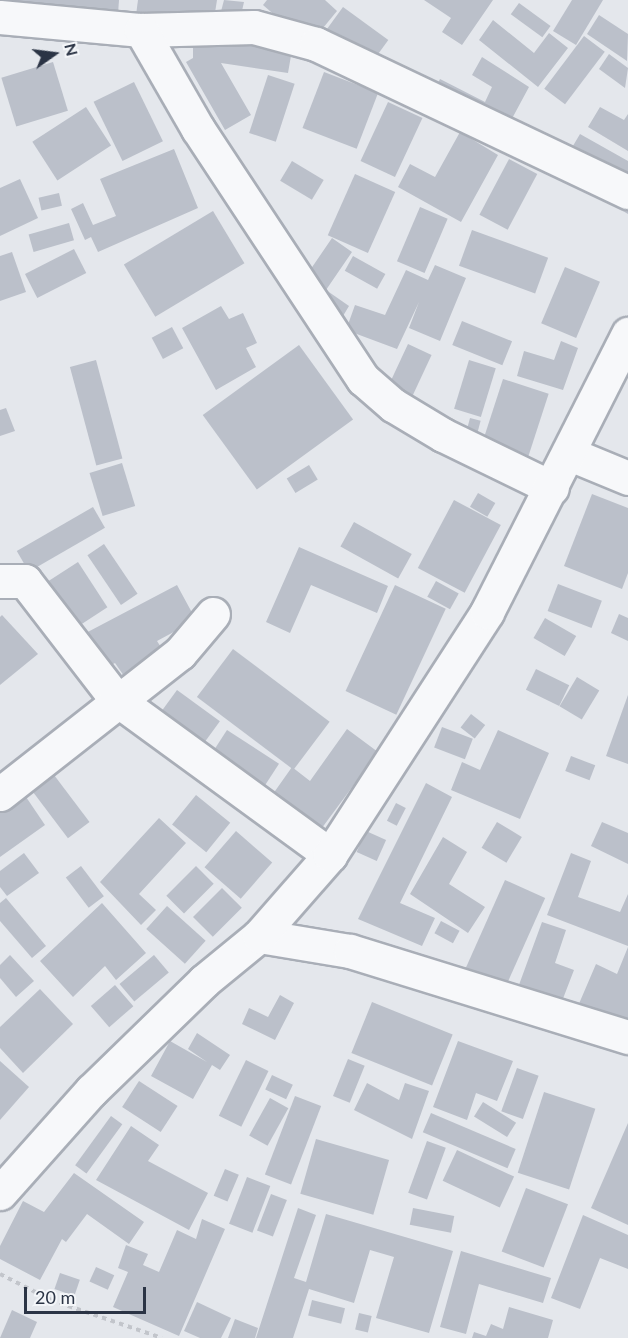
<!DOCTYPE html>
<style>
body{margin:0}
#map{position:relative;width:628px;height:1338px;overflow:hidden;background:#e4e7ec;font-family:Lato,sans-serif}
div>[style]{position:absolute}
.building>*{inset:0;background:#bbc0ca;transform-origin:0 0}
.path>*{height:4px;margin-top:-2px;transform-origin:0;background:repeating-linear-gradient(90deg,#c2c5cb 0 4.5px,transparent 0 9px)}
.roads{filter:drop-shadow(2px 0 #a9aeb7) drop-shadow(-2px 0 #a9aeb7) drop-shadow(0 2px #a9aeb7) drop-shadow(0 -2px #a9aeb7)}
.minor>*{height:33px;margin:-16.5px;padding:0 16.5px;transform-origin:16.5px;border-radius:16.5px;background:#f7f8fa}
span{translate:-50% -50%;white-space:nowrap;text-align:center;line-height:1.15;-webkit-text-stroke:6px #f4f6f9;paint-order:stroke}
.north{position:absolute;left:24px;top:24px;width:60px;height:60px;-webkit-text-stroke:4px #f4f6f9;paint-order:stroke;rotate:76deg;font-size:16px;font-weight:700;line-height:24px;text-align:center;color:#2b3445}
.north::after{content:'';display:block;margin:auto;width:21px;height:27px;background:#2b3445;clip-path:polygon(50% 0,100% 100%,50% 72%,0 100%)}
.scale{position:absolute;left:24px;top:1287px;width:122px;height:27px;box-sizing:border-box;border:3px solid #2b3445;border-top:0;padding-left:8px;font-size:18px;line-height:21px;white-space:nowrap;color:#2b3445;-webkit-text-stroke:4px #f4f6f9;paint-order:stroke}
</style>
<div id="map">
<div class="building">
<div style="clip-path:polygon(0 0,119px 0,118px 14px)"></div>
<div style="clip-path:polygon(138px 0,217px 0,213px 25px,136px 15px)"></div>
<div style="clip-path:polygon(224px 0,244px 2px,239px 24px,219px 19px)"></div>
<div style="clip-path:polygon(267px 0,325px 0,337px 11px,309px 45px,263px 5px)"></div>
<div style="clip-path:polygon(424px 0,493px 0,462px 45px,442px 32px,451px 18px)"></div>
<div style="clip-path:polygon(572px 0,603px 0,576px 45px,553px 31px)"></div>
<div style="left:519px;top:3px;width:39px;height:14px;rotate:36deg"></div>
<div style="left:343px;top:7px;width:56px;height:35px;rotate:36deg"></div>
<div style="clip-path:polygon(599px 15px,628px 34px,627px 61px,587px 34px)"></div>
<div style="clip-path:polygon(493px 20px,534px 53px,549px 33px,568px 48px,538px 87px,479px 40px)"></div>
<div style="clip-path:polygon(193px 35px,292px 50px,288px 73px,221px 63px,251px 115px,225px 130px,186px 62px,193px 58px)"></div>
<div style="left:584px;top:36px;width:26px;height:66px;rotate:37deg"></div>
<div style="clip-path:polygon(609px 54px,628px 68px,625px 88px,599px 69px)"></div>
<div style="clip-path:polygon(482px 57px,529px 87px,501px 139px,428px 103px,440px 79px,485px 102px,492px 87px,472px 75px)"></div>
<div style="left:53px;top:62px;width:51px;height:54px;rotate:73deg"></div>
<div style="left:324px;top:72px;width:58px;height:60px;rotate:21deg"></div>
<div style="left:268px;top:75px;width:28px;height:61px;rotate:18deg"></div>
<div style="left:134px;top:82px;width:66px;height:45px;rotate:64deg"></div>
<div style="left:388px;top:102px;width:38px;height:65px;rotate:25deg"></div>
<div style="left:86px;top:107px;width:46px;height:64px;rotate:57deg"></div>
<div style="clip-path:polygon(600px 107px,624px 120px,628px 114px,628px 151px,588px 127px)"></div>
<div style="clip-path:polygon(460px 132px,498px 155px,461px 222px,398px 187px,410px 164px,435px 177px)"></div>
<div style="clip-path:polygon(580px 134px,628px 161px,628px 214px,507px 144px,567px 156px)"></div>
<div style="clip-path:polygon(174px 149px,198px 208px,98px 252px,91px 237px,85px 240px,71px 209px,83px 203px,93px 225px,116px 216px,100px 179px)"></div>
<div style="left:509px;top:159px;width:32px;height:63px;rotate:28deg"></div>
<div style="left:292px;top:161px;width:37px;height:23px;rotate:31deg"></div>
<div style="left:355px;top:174px;width:44px;height:67px;rotate:24deg"></div>
<div style="clip-path:polygon(20px 179px,38px 218px,0 236px,0 188px)"></div>
<div style="left:59px;top:193px;width:13px;height:21px;rotate:77deg"></div>
<div style="left:420px;top:207px;width:30px;height:59px;rotate:23deg"></div>
<div style="left:213px;top:211px;width:61px;height:104px;rotate:59deg"></div>
<div style="left:69px;top:223px;width:18px;height:42px;rotate:74deg"></div>
<div style="left:472px;top:230px;width:81px;height:38px;rotate:20deg"></div>
<div style="clip-path:polygon(332px 238px,352px 252px,326px 290px,349px 306px,343px 316px,315px 298px,304px 279px)"></div>
<div style="left:74px;top:249px;width:27px;height:55px;rotate:63deg"></div>
<div style="clip-path:polygon(12px 252px,26px 292px,0 301px,0 256px)"></div>
<div style="left:353px;top:256px;width:37px;height:17px;rotate:29deg"></div>
<div style="clip-path:polygon(435px 265px,466px 278px,440px 341px,409px 328px,419px 302px,397px 349px,346px 330px,355px 305px,385px 315px,406px 270px,428px 280px)"></div>
<div style="left:565px;top:267px;width:38px;height:61px;rotate:23deg"></div>
<div style="clip-path:polygon(221px 306px,229px 319px,243px 313px,257px 343px,246px 348px,256px 367px,216px 390px,182px 328px)"></div>
<div style="left:462px;top:321px;width:54px;height:26px;rotate:22deg"></div>
<div style="left:172px;top:327px;width:24px;height:23px;rotate:62deg"></div>
<div style="clip-path:polygon(561px 341px,578px 348px,563px 390px,517px 376px,524px 351px,554px 360px)"></div>
<div style="left:408px;top:344px;width:26px;height:61px;rotate:25deg"></div>
<div style="left:299px;top:345px;width:92px;height:119px;rotate:54deg"></div>
<div style="left:96px;top:360px;width:102px;height:27px;rotate:75deg"></div>
<div style="left:469px;top:360px;width:28px;height:51px;rotate:17deg"></div>
<div style="left:503px;top:379px;width:48px;height:74px;rotate:18deg"></div>
<div style="clip-path:polygon(6px 408px,15px 431px,0 436px,0 410px)"></div>
<div style="left:470px;top:418px;width:11px;height:15px;rotate:15deg"></div>
<div style="left:122px;top:463px;width:45px;height:34px;rotate:73deg"></div>
<div style="left:309px;top:465px;width:17px;height:26px;rotate:59deg"></div>
<div style="left:478px;top:493px;width:20px;height:16px;rotate:30deg"></div>
<div style="clip-path:polygon(592px 494px,628px 508px,628px 573px,622px 589px,564px 566px)"></div>
<div style="left:454px;top:500px;width:53px;height:77px;rotate:28deg"></div>
<div style="left:93px;top:507px;width:24px;height:88px;rotate:60deg"></div>
<div style="left:354px;top:522px;width:66px;height:28px;rotate:29deg"></div>
<div style="left:104px;top:544px;width:60px;height:20px;rotate:56deg"></div>
<div style="clip-path:polygon(299px 547px,388px 586px,377px 613px,311px 585px,290px 633px,266px 622px)"></div>
<div style="left:78px;top:562px;width:54px;height:42px;rotate:57deg"></div>
<div style="left:436px;top:581px;width:26px;height:18px;rotate:29deg"></div>
<div style="left:558px;top:584px;width:47px;height:29px;rotate:21deg"></div>
<div style="clip-path:polygon(177px 585px,196px 620px,157px 641px,164px 652px,124px 676px,115px 663px,100px 671px,82px 635px)"></div>
<div style="left:395px;top:585px;width:56px;height:117px;rotate:25deg"></div>
<div style="clip-path:polygon(619px 614px,628px 618px,628px 641px,611px 633px)"></div>
<div style="clip-path:polygon(2px 615px,38px 654px,0 685px,0 617px)"></div>
<div style="left:545px;top:618px;width:36px;height:23px;rotate:30deg"></div>
<div style="left:233px;top:649px;width:121px;height:60px;rotate:37deg"></div>
<div style="left:536px;top:669px;width:37px;height:23px;rotate:26deg"></div>
<div style="left:577px;top:677px;width:26px;height:34px;rotate:31deg"></div>
<div style="left:177px;top:690px;width:53px;height:40px;rotate:36deg"></div>
<div style="clip-path:polygon(628px 695px,628px 764px,606px 756px)"></div>
<div style="left:471px;top:714px;width:18px;height:17px;rotate:38deg"></div>
<div style="left:442px;top:727px;width:33px;height:22px;rotate:21deg"></div>
<div style="clip-path:polygon(347px 729px,378px 752px,316px 836px,268px 801px,292px 767px,310px 781px)"></div>
<div style="left:227px;top:730px;width:62px;height:39px;rotate:33deg"></div>
<div style="clip-path:polygon(498px 730px,549px 753px,520px 819px,451px 790px,462px 762px,480px 770px)"></div>
<div style="left:571px;top:756px;width:26px;height:16px;rotate:21deg"></div>
<div style="left:51px;top:771px;width:64px;height:27px;rotate:53deg"></div>
<div style="clip-path:polygon(426px 783px,452px 797px,400px 903px,435px 918px,422px 946px,358px 919px)"></div>
<div style="clip-path:polygon(24px 794px,45px 825px,0 857px,0 811px)"></div>
<div style="left:196px;top:795px;width:44px;height:38px;rotate:39deg"></div>
<div style="left:396px;top:803px;width:11px;height:20px;rotate:27deg"></div>
<div style="clip-path:polygon(159px 818px,186px 843px,139px 894px,156px 910px,141px 925px,100px 882px)"></div>
<div style="left:497px;top:822px;width:29px;height:30px;rotate:31deg"></div>
<div style="clip-path:polygon(602px 822px,628px 833px,628px 864px,591px 846px)"></div>
<div style="left:236px;top:831px;width:48px;height:48px;rotate:41deg"></div>
<div style="left:366px;top:831px;width:22px;height:23px;rotate:24deg"></div>
<div style="clip-path:polygon(443px 837px,467px 852px,449px 884px,485px 907px,468px 933px,410px 894px)"></div>
<div style="clip-path:polygon(24px 853px,39px 873px,7px 896px,0 887px,0 871px)"></div>
<div style="clip-path:polygon(571px 853px,591px 861px,578px 897px,620px 912px,628px 894px,628px 946px,547px 915px)"></div>
<div style="left:81px;top:866px;width:38px;height:19px;rotate:53deg"></div>
<div style="left:196px;top:866px;width:25px;height:42px;rotate:45deg"></div>
<div style="left:505px;top:880px;width:44px;height:100px;rotate:24deg"></div>
<div style="left:222px;top:888px;width:28px;height:41px;rotate:45deg"></div>
<div style="clip-path:polygon(6px 898px,46px 946px,32px 958px,0 921px,0 903px)"></div>
<div style="clip-path:polygon(102px 903px,146px 953px,116px 980px,105px 966px,73px 997px,40px 961px)"></div>
<div style="left:167px;top:906px;width:52px;height:31px;rotate:42deg"></div>
<div style="left:441px;top:921px;width:21px;height:14px;rotate:28deg"></div>
<div style="clip-path:polygon(542px 922px,566px 930px,555px 963px,574px 970px,559px 1009px,516px 993px)"></div>
<div style="clip-path:polygon(628px 947px,628px 1028px,578px 1006px,596px 964px,617px 974px)"></div>
<div style="clip-path:polygon(10px 955px,34px 981px,16px 997px,0 978px,0 965px)"></div>
<div style="left:154px;top:955px;width:23px;height:45px;rotate:50deg"></div>
<div style="left:115px;top:985px;width:28px;height:32px;rotate:49deg"></div>
<div style="clip-path:polygon(40px 989px,73px 1024px,23px 1073px,0 1048px,0 1027px)"></div>
<div style="clip-path:polygon(280px 995px,294px 1003px,275px 1040px,242px 1024px,249px 1008px,268px 1017px)"></div>
<div style="left:372px;top:1002px;width:87px;height:55px;rotate:22deg"></div>
<div style="clip-path:polygon(197px 1033px,230px 1055px,220px 1070px,212px 1065px,193px 1099px,151px 1076px,170px 1041px,207px 1062px,188px 1049px)"></div>
<div style="clip-path:polygon(458px 1041px,513px 1061px,497px 1101px,476px 1093px,467px 1120px,433px 1107px)"></div>
<div style="left:348px;top:1059px;width:18px;height:40px;rotate:22deg"></div>
<div style="left:246px;top:1060px;width:25px;height:62px;rotate:26deg"></div>
<div style="clip-path:polygon(0 1061px,29px 1087px,0 1120px)"></div>
<div style="left:517px;top:1068px;width:23px;height:46px;rotate:20deg"></div>
<div style="left:272px;top:1075px;width:23px;height:16px;rotate:25deg"></div>
<div style="left:139px;top:1081px;width:46px;height:31px;rotate:33deg"></div>
<div style="clip-path:polygon(367px 1083px,399px 1100px,405px 1083px,429px 1091px,412px 1139px,354px 1110px)"></div>
<div style="left:544px;top:1092px;width:54px;height:85px;rotate:18deg"></div>
<div style="left:295px;top:1096px;width:28px;height:84px;rotate:21deg"></div>
<div style="left:270px;top:1098px;width:21px;height:43px;rotate:29deg"></div>
<div style="left:483px;top:1102px;width:39px;height:17px;rotate:32deg"></div>
<div style="left:431px;top:1113px;width:92px;height:21px;rotate:23deg"></div>
<div style="left:111px;top:1116px;width:14px;height:61px;rotate:36deg"></div>
<div style="clip-path:polygon(628px 1123px,628px 1225px,591px 1208px)"></div>
<div style="clip-path:polygon(131px 1126px,159px 1145px,148px 1161px,208px 1193px,189px 1230px,96px 1180px)"></div>
<div style="left:316px;top:1139px;width:76px;height:57px;rotate:16deg"></div>
<div style="left:427px;top:1141px;width:20px;height:55px;rotate:20deg"></div>
<div style="left:457px;top:1150px;width:63px;height:34px;rotate:25deg"></div>
<div style="left:225px;top:1169px;width:15px;height:29px;rotate:23deg"></div>
<div style="clip-path:polygon(74px 1173px,144px 1222px,129px 1244px,87px 1214px,66px 1242px,62px 1239px,40px 1280px,0 1259px,0 1246px,23px 1201px,44px 1212px)"></div>
<div style="left:247px;top:1177px;width:25px;height:50px;rotate:21deg"></div>
<div style="left:526px;top:1188px;width:45px;height:68px;rotate:21deg"></div>
<div style="left:271px;top:1194px;width:17px;height:39px;rotate:21deg"></div>
<div style="clip-path:polygon(298px 1208px,316px 1215px,294px 1278px,306px 1282px,326px 1214px,453px 1251px,429px 1333px,376px 1318px,394px 1257px,370px 1250px,354px 1303px,309px 1289px,293px 1338px,256px 1338px)"></div>
<div style="left:413px;top:1208px;width:42px;height:17px;rotate:11deg"></div>
<div style="clip-path:polygon(583px 1215px,628px 1235px,628px 1269px,600px 1258px,580px 1309px,551px 1298px)"></div>
<div style="clip-path:polygon(202px 1219px,225px 1229px,179px 1336px,113px 1307px,128px 1272px,118px 1268px,126px 1245px,148px 1254px,143px 1265px,159px 1272px,177px 1230px,196px 1239px)"></div>
<div style="clip-path:polygon(461px 1251px,551px 1278px,543px 1303px,479px 1284px,466px 1334px,440px 1327px)"></div>
<div style="left:96px;top:1267px;width:20px;height:16px;rotate:24deg"></div>
<div style="left:60px;top:1273px;width:21px;height:17px;rotate:19deg"></div>
<div style="left:312px;top:1300px;width:34px;height:16px;rotate:14deg"></div>
<div style="clip-path:polygon(197px 1302px,231px 1318px,221px 1338px,200px 1338px,184px 1331px)"></div>
<div style="clip-path:polygon(509px 1307px,553px 1320px,548px 1338px,472px 1338px,474px 1332px,486px 1336px,491px 1324px,503px 1329px)"></div>
<div style="clip-path:polygon(12px 1310px,37px 1322px,30px 1338px,0 1338px)"></div>
<div style="left:359px;top:1313px;width:13px;height:17px;rotate:13deg"></div>
<div style="clip-path:polygon(235px 1319px,258px 1328px,255px 1338px,228px 1338px)"></div>
</div>
<div class="path">
<div style="left:0;top:1274px;width:57px;rotate:27deg"></div>
<div style="left:51px;top:1300px;width:117px;rotate:18.9deg"></div>
</div>
<div class="roads">
<div class="minor">
<div style="left:0;top:17px;width:142px;rotate:5.3deg"></div>
<div style="left:141px;top:30px;width:113px;rotate:-1.5deg"></div>
<div style="left:254px;top:27px;width:64px;rotate:15.3deg"></div>
<div style="left:316px;top:44px;width:345px;rotate:25.4deg"></div>
<div style="left:141px;top:30px;width:114px;rotate:60.1deg"></div>
<div style="left:198px;top:129px;width:300px;rotate:56.6deg"></div>
<div style="left:363px;top:379px;width:40px;rotate:41deg"></div>
<div style="left:393px;top:405px;width:58px;rotate:31deg"></div>
<div style="left:443px;top:435px;width:121px;rotate:25.9deg"></div>
<div style="left:570px;top:454px;width:63px;rotate:22.5deg"></div>
<div style="left:0;top:581px;width:25px"></div>
<div style="left:25px;top:581px;width:149px;rotate:52.4deg"></div>
<div style="left:116px;top:699px;width:265px;rotate:36.1deg"></div>
<div style="left:0;top:794px;width:229px;rotate:-38.1deg"></div>
<div style="left:180px;top:653px;width:51px;rotate:-49.8deg"></div>
<div style="left:259px;top:936px;width:92px;rotate:9.4deg"></div>
<div style="left:350px;top:951px;width:291px;rotate:17.2deg"></div>
<div style="left:0;top:1193px;width:137px;rotate:-48.3deg"></div>
<div style="left:91px;top:1091px;width:158px;rotate:-44.2deg"></div>
<div style="left:204px;top:981px;width:71px;rotate:-39.3deg"></div>
<div style="left:259px;top:936px;width:108px;rotate:-48.8deg"></div>
<div style="left:330px;top:855px;width:289px;rotate:-57.1deg"></div>
<div style="left:487px;top:612px;width:312px;rotate:-63.1deg"></div>
</div>
</div>
<div class="north">N</div>
<div class="scale">20 m</div>
</div>
